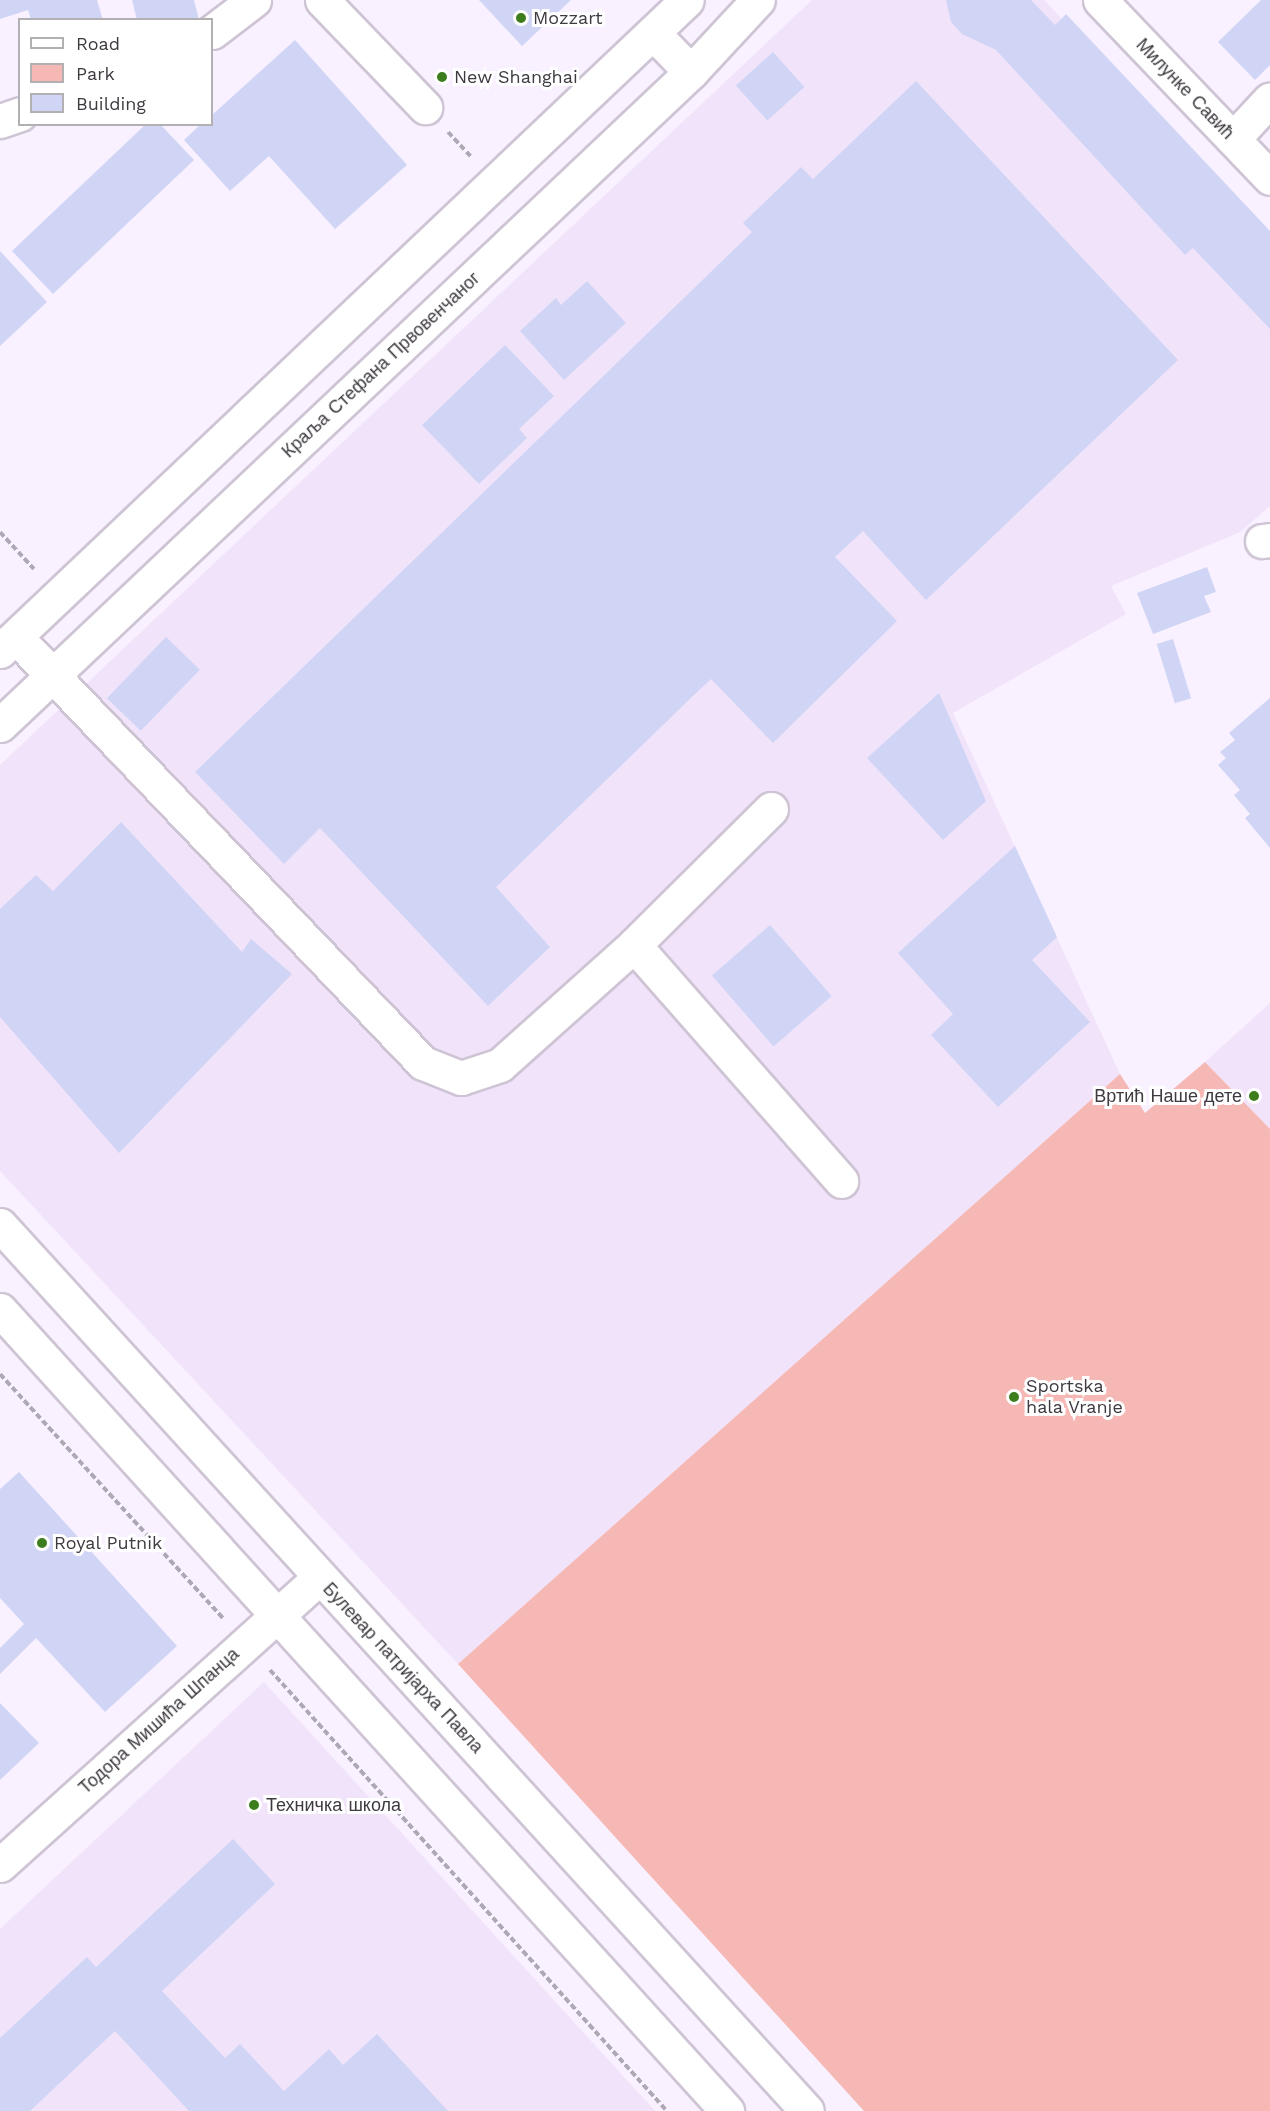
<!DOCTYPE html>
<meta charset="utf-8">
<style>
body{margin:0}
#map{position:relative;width:1270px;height:2111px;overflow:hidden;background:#f9f1ff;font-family:"Work Sans",sans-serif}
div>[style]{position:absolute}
.built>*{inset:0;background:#f1e3fa}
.green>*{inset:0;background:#f6b8b4}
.building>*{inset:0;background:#d0d5f6;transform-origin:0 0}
.path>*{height:4px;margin-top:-2px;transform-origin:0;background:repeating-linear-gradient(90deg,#aea8b3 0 6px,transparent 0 9px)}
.roads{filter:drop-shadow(2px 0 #cec4d4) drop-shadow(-2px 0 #cec4d4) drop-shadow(0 2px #cec4d4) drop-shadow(0 -2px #cec4d4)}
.minor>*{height:33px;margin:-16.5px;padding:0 16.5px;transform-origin:16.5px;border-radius:16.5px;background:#fff}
.major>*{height:33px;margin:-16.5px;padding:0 16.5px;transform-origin:16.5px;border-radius:16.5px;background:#fff}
.dots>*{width:16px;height:16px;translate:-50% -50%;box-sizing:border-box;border:3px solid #fff;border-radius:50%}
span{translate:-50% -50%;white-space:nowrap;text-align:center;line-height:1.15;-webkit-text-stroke:6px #fff;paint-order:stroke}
.poi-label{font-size:18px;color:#3e3a40}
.left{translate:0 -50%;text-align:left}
.right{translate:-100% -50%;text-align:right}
.street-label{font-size:18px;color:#3e3a40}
.legend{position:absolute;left:18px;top:18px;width:195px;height:108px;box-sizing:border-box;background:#fff;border:2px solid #b2b0b3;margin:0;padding:8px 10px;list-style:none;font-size:18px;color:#3e3a40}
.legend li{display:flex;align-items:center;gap:12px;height:30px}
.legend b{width:30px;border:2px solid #b2b0b3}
</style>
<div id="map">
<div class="built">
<div style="clip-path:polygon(812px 0,1044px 0,1270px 240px,1270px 506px,1240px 532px,1111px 586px,1126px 614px,953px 713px,1120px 1074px,458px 1664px,0 1171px,0 765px)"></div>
<div style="clip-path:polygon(1270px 1003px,1270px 1129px,1205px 1062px)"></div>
<div style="clip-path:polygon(264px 1682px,655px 2111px,0 2111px,0 1929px)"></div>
</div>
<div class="green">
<div style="clip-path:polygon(1205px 1062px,1270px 1129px,1270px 2111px,864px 2111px,458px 1664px,1120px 1074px,1145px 1113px)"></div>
</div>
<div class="building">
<div style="clip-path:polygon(0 0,97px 0,103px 20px,31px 20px,28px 10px,0 19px)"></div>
<div style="clip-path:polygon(132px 0,194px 0,199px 20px,137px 20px)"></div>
<div style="clip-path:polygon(479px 0,571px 0,522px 46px)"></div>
<div style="clip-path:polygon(946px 0,1031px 0,1055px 25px,1066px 14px,1270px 231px,1270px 329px,1193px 248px,1185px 255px,996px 50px,962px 34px,951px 22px)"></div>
<div style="clip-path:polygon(1261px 0,1270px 0,1270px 65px,1255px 80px,1218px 42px)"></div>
<div style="clip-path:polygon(295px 40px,407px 165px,335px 229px,269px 156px,230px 191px,184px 140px,201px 124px,212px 124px,212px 115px)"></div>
<div style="left:773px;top:52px;width:47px;height:50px;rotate:48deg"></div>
<div style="clip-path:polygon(916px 81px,1178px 360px,926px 600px,863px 531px,835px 557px,897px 621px,773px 743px,711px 679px,696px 693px,496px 887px,550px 947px,488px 1006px,320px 828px,284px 864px,195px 772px,752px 232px,743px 223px,801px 167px,813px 179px)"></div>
<div style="clip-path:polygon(146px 124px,160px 124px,194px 160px,53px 294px,12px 251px)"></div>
<div style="clip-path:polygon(0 251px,47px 302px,0 346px)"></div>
<div style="clip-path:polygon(587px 281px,626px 323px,564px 380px,520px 331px,556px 298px,561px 305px)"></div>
<div style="clip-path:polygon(505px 345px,554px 396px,519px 429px,527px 438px,479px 484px,422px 425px)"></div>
<div style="clip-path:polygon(1207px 567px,1216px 592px,1204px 596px,1211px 612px,1153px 634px,1137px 593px)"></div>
<div style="left:166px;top:637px;width:47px;height:85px;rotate:44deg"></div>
<div style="left:1173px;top:639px;width:62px;height:17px;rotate:73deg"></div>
<div style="clip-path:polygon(939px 693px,986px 801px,943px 840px,867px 758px)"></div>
<div style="clip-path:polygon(1270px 698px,1270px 848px,1245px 818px,1250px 814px,1234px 795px,1240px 790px,1218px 765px,1226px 758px,1220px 752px,1235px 740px,1229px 733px)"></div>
<div style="clip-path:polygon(121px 822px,242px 952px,251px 939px,292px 974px,119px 1153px,0 1017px,0 909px,36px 875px,53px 891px)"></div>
<div style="clip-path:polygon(1015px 846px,1057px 937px,1032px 960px,1090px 1022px,998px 1107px,931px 1035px,953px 1014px,898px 953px)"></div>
<div style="left:770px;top:925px;width:94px;height:77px;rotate:49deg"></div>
<div style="clip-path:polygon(19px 1472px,177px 1646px,105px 1712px,36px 1638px,0 1674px,0 1648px,24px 1624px,0 1598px,0 1489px)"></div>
<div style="clip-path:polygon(0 1703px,39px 1743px,0 1780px)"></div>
<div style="clip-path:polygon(233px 1839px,275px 1884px,162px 1991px,225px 2058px,240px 2044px,284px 2091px,329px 2049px,343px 2065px,377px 2034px,448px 2111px,189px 2111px,115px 2031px,30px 2111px,0 2111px,0 2038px,87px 1957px,96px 1967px)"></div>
</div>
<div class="path">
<div style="left:448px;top:132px;width:34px;rotate:47deg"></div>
<div style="left:0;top:532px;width:50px;rotate:47.4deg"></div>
<div style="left:0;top:1374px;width:331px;rotate:47.6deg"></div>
<div style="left:270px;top:1670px;width:593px;rotate:48.01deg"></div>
</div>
<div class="roads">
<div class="minor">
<div style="left:322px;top:0;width:149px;rotate:46.1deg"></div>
<div style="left:1100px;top:0;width:246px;rotate:46.3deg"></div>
<div style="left:212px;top:32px;width:53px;rotate:-37.3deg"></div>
<div style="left:653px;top:33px;width:54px;rotate:45.7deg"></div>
<div style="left:0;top:121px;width:21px;rotate:-19deg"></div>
<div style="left:1233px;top:139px;width:54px;rotate:-47.2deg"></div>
<div style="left:1262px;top:541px;width:8px;rotate:-7deg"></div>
<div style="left:16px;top:637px;width:589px;rotate:46.31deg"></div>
<div style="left:423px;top:1063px;width:41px;rotate:21.5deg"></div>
<div style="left:461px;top:1078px;width:41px;rotate:-18.4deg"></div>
<div style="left:500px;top:1065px;width:180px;rotate:-41.8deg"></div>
<div style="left:634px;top:945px;width:193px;rotate:-44.8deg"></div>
<div style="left:0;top:651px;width:946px;rotate:-43.46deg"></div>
<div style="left:0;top:725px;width:951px;rotate:-43.38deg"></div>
<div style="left:691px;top:72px;width:98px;rotate:-47.1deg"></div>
<div style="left:634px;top:945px;width:314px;rotate:48.7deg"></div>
<div style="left:0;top:1865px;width:429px;rotate:-42deg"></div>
</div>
<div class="major">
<div style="left:0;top:1225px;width:1198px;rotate:47.67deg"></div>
<div style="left:0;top:1310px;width:1082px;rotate:47.77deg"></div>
</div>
</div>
<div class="dots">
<div style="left:521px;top:18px;background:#3c7d1e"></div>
<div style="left:442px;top:77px;background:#3c7d1e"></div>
<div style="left:1254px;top:1096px;background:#3c7d1e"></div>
<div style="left:1014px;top:1397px;background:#3c7d1e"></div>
<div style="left:42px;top:1543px;background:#3c7d1e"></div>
<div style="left:254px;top:1805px;background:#3c7d1e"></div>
</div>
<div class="poi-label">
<span class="left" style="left:533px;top:18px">Mozzart</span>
<span class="left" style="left:454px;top:77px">New Shanghai</span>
<span class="right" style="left:1242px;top:1096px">Вртић Наше дете</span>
<span class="left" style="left:1026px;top:1397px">Sportska<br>hala Vranje</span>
<span class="left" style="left:54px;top:1543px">Royal Putnik</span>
<span class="left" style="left:266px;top:1805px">Техничка школа</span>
</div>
<div class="street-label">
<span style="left:1185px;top:89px;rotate:46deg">Милунке Савић</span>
<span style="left:381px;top:365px;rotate:-43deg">Краља Стефана Првовенчаног</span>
<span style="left:403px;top:1668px;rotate:47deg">Булевар патријарха Павла</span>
<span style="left:159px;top:1721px;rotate:-42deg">Тодора Мишића Шпанца</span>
</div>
<ul class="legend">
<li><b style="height:8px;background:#fff"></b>Road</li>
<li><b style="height:16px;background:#f6b8b4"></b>Park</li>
<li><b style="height:16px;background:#d0d5f6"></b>Building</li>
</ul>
</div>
